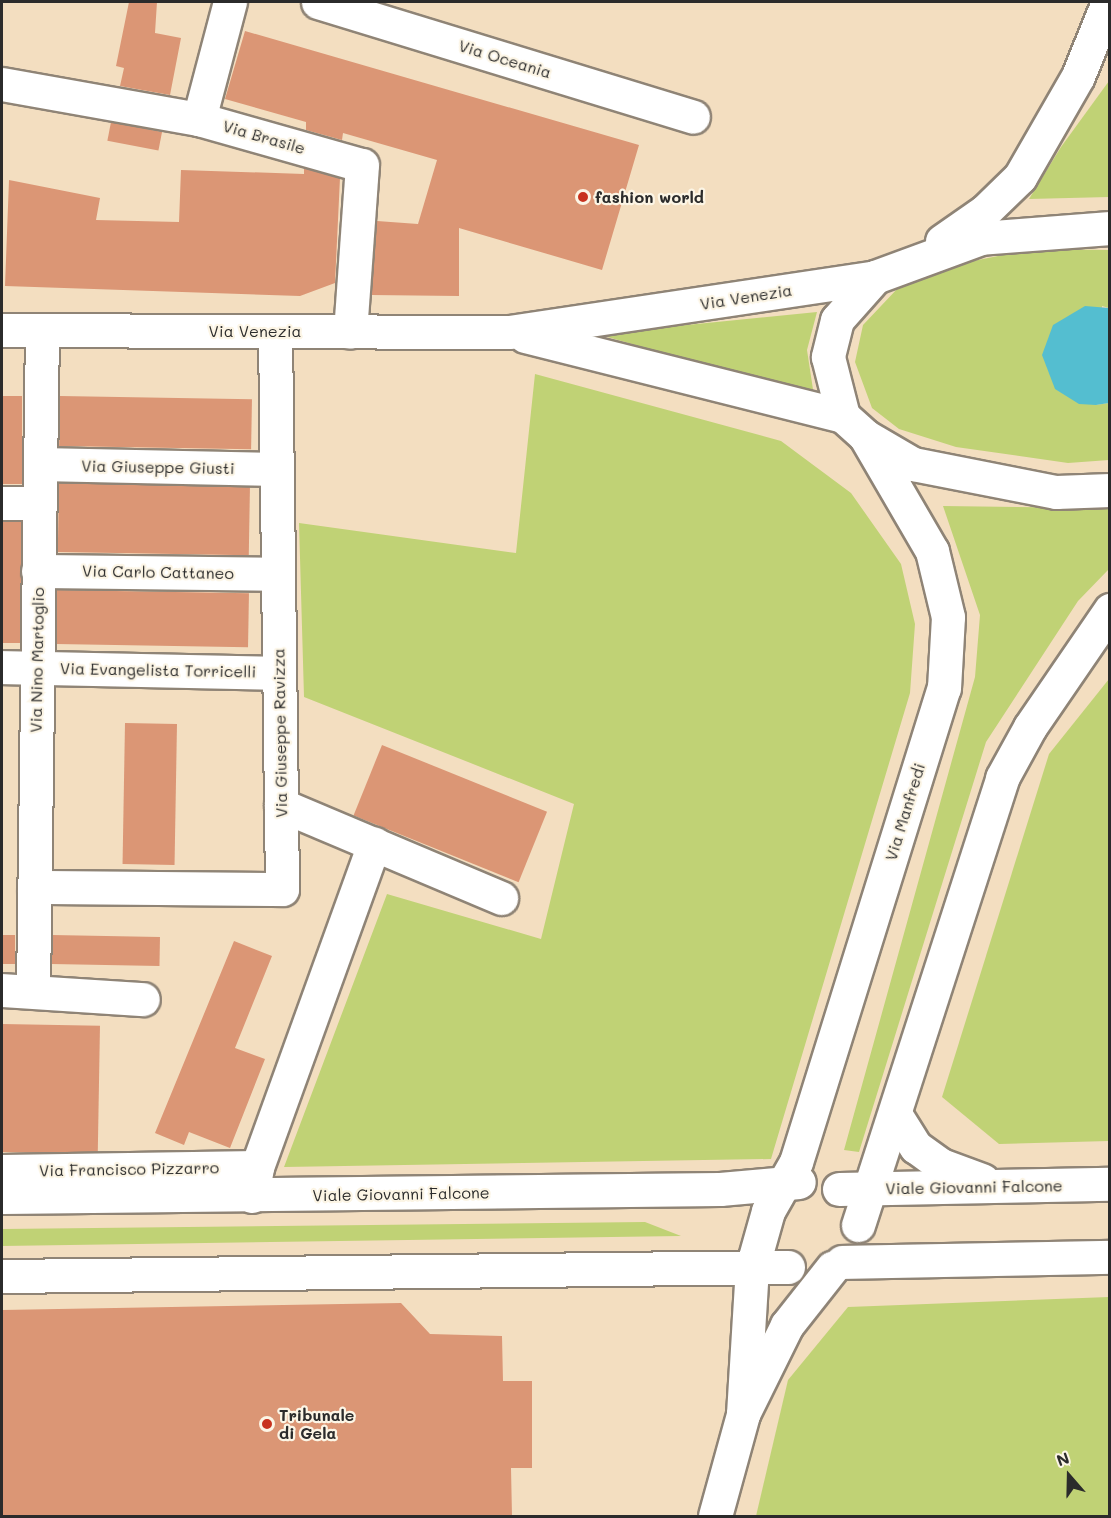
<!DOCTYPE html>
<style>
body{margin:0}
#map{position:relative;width:1111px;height:1518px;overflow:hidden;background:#f3dec0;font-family:Mali,sans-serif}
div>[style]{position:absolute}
.green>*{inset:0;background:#c0d275}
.water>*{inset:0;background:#54bed0}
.building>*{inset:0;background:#db9675;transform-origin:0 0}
.roads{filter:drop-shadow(2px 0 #8f8476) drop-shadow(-2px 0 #8f8476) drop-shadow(0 2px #8f8476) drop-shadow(0 -2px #8f8476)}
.minor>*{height:33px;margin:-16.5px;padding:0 16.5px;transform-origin:16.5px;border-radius:16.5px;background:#fff}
.major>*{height:33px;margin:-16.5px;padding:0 16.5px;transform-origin:16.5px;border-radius:16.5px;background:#fff}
.dots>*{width:16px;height:16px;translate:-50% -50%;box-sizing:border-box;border:3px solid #fcf5e5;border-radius:50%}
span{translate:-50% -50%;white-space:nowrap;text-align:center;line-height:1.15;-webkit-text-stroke:4.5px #fcf5e5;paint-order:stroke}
.street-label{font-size:16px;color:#2b2b2b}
.poi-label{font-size:16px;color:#2b2b2b;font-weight:700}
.left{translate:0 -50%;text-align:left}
.frame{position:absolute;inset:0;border:3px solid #2b2b2b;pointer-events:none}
.north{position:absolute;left:1039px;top:1446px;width:60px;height:60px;-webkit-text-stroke:4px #fcf5e5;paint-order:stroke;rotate:340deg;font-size:16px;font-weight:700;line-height:24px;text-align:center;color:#2b2b2b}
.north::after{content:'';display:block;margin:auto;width:21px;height:27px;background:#2b2b2b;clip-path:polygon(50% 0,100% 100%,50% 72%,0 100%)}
</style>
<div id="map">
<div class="green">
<div style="clip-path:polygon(1109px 81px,1109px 197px,1029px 199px,1061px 147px)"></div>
<div style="clip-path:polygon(1033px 249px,1109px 250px,1109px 308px,1102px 306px,1096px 405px,1109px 403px,1109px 460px,1068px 463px,956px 447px,899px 429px,872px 408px,855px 362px,863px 325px,898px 288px,963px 263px)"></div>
<div style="clip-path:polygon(817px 312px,807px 350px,814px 396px,597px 334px)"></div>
<div style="clip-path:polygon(535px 374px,781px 441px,851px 493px,901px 564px,915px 624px,910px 693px,771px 1159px,284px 1167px,387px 894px,541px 939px,574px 804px,304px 697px,299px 523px,516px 553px)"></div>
<div style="clip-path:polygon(943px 506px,1109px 508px,1109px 569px,1078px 601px,986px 742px,859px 1152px,844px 1150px,975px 677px,980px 615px)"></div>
<div style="clip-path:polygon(1109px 679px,1109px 1141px,999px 1144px,942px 1097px,1049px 754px)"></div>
<div style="clip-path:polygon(645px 1222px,681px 1236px,2px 1246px,2px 1229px)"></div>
<div style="clip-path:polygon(1109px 1297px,1109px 1516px,756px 1516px,788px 1380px,848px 1307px)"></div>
</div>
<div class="water">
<div style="clip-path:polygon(1085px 306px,1109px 308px,1109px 403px,1096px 405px,1079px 404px,1055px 389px,1042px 355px,1053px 325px)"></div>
</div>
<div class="building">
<div style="clip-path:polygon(129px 2px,157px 2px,155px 33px,181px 38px,170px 95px,120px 86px,124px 68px,116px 66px)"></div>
<div style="clip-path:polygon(245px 31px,639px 145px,602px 270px,459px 228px,459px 296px,371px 295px,377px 221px,418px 224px,437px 160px,343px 133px,342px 140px,306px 130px,306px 122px,225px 99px)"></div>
<div style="left:111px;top:122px;width:52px;height:19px;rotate:11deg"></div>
<div style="clip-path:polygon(304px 168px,340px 178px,335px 283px,300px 296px,5px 286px,9px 180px,100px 198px,96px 220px,179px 222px,181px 170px,304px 174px)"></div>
<div style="left:2px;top:396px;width:20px;height:88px"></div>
<div style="left:60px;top:396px;width:192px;height:50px;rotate:1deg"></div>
<div style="left:59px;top:483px;width:191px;height:69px;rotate:1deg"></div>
<div style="left:2px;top:522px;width:19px;height:121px"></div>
<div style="left:57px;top:590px;width:192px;height:54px;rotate:1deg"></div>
<div style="left:125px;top:723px;width:52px;height:141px;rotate:1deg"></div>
<div style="left:382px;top:745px;width:178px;height:76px;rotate:22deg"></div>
<div style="left:2px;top:935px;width:13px;height:29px"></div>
<div style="left:52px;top:935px;width:108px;height:29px;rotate:1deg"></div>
<div style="clip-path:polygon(234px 941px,272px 956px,235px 1048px,265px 1059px,230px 1148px,189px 1132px,184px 1145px,155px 1133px)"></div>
<div style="left:2px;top:1024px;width:98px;height:128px;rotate:1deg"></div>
<div style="clip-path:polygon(401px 1303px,430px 1334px,502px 1336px,503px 1381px,532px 1381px,532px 1468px,511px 1468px,512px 1516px,2px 1516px,2px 1310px)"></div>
</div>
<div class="roads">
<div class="minor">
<div style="left:318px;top:2px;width:392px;rotate:17deg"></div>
<div style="left:2px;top:84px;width:200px;rotate:10.1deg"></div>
<div style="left:199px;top:119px;width:169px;rotate:15.8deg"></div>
<div style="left:362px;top:165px;width:167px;rotate:94.1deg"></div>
<div style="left:199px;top:119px;width:121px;rotate:-75.2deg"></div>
<div style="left:40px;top:464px;width:237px;rotate:1.2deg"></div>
<div style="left:2px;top:503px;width:37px"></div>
<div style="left:38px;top:571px;width:239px;rotate:0.7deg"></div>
<div style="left:2px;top:667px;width:277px;rotate:1.2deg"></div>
<div style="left:281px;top:805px;width:239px;rotate:22.9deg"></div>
<div style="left:34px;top:887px;width:248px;rotate:0.5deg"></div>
<div style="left:282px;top:889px;width:558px;rotate:-90.72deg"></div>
<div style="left:2px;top:990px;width:141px;rotate:3.7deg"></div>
<div style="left:33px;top:990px;width:660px;rotate:-89.22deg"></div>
<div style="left:895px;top:1114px;width:39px;rotate:58deg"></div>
<div style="left:916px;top:1147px;width:31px;rotate:36deg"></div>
<div style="left:941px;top:1165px;width:44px;rotate:20.1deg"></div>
<div style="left:2px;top:1171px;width:255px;rotate:-0.9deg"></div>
<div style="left:839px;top:1189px;width:271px;rotate:-1.1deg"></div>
<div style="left:252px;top:1196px;width:29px;rotate:-80deg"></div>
<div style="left:257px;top:1167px;width:344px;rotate:-70.1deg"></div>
<div style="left:2px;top:1197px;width:718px;rotate:-0.64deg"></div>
<div style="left:720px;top:1189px;width:79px;rotate:-5.1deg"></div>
<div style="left:858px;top:1225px;width:470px;rotate:-72.1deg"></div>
<div style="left:1002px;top:778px;width:58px;rotate:-61.2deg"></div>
<div style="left:1030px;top:727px;width:142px;rotate:-55.6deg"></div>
<div style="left:842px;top:1262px;width:268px;rotate:-1.1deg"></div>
<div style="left:2px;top:1276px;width:786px;rotate:-0.66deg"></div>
<div style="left:743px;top:1414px;width:146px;rotate:-86.5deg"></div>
<div style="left:752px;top:1268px;width:59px;rotate:-74.3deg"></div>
<div style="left:768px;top:1211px;width:56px;rotate:-60.3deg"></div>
<div style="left:796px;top:1162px;width:497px;rotate:-72.7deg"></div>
<div style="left:944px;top:688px;width:71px;rotate:-86.8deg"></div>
<div style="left:948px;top:617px;width:68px;rotate:-103.6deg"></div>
<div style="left:932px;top:551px;width:133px;rotate:-120.2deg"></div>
<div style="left:715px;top:1516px;width:106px;rotate:-74.6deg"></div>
<div style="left:743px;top:1414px;width:99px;rotate:-63.7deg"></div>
<div style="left:787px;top:1325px;width:73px;rotate:-51.7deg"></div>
</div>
<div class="major">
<div style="left:1110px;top:228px;width:129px;rotate:175.6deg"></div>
<div style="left:981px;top:238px;width:113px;rotate:159.8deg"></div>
<div style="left:875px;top:277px;width:57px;rotate:131.5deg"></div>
<div style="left:837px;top:320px;width:38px;rotate:104deg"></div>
<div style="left:828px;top:357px;width:61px;rotate:75.7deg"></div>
<div style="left:843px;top:416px;width:30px;rotate:42deg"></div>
<div style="left:865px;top:436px;width:56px;rotate:30.3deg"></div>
<div style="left:913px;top:464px;width:146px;rotate:11.1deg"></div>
<div style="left:1056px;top:492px;width:54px;rotate:-2.1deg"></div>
<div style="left:942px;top:241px;width:52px;rotate:-34.9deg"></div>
<div style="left:985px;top:211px;width:49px;rotate:-44.2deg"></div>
<div style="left:1020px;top:177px;width:116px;rotate:-60.1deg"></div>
<div style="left:1078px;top:76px;width:80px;rotate:-67.9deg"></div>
<div style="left:2px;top:330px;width:507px;rotate:0.23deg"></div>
<div style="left:509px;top:332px;width:370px;rotate:-8.5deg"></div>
<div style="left:525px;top:336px;width:328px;rotate:14.1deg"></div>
</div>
</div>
<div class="dots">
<div style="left:583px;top:197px;background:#c8321e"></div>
<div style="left:267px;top:1424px;background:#c8321e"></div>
</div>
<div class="street-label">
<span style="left:505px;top:59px;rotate:17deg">Via Oceania</span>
<span style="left:264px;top:137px;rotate:16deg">Via Brasile</span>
<span style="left:746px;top:297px;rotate:-9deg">Via Venezia</span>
<span style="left:255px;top:331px">Via Venezia</span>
<span style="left:158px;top:467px;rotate:1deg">Via Giuseppe Giusti</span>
<span style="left:158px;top:572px;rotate:1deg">Via Carlo Cattaneo</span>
<span style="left:37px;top:660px;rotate:-89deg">Via Nino Martoglio</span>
<span style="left:158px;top:670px;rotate:1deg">Via Evangelista Torricelli</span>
<span style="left:280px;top:733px;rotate:-91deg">Via Giuseppe Ravizza</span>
<span style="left:905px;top:812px;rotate:-73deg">Via Manfredi</span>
<span style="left:129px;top:1169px;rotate:-1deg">Via Francisco Pizzarro</span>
<span style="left:974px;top:1187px;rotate:-1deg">Viale Giovanni Falcone</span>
<span style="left:401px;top:1194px;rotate:-1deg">Viale Giovanni Falcone</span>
</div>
<div class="poi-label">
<span class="left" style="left:595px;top:197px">fashion world</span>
<span class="left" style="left:279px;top:1424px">Tribunale<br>di Gela</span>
</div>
<div class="frame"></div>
<div class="north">N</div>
</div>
